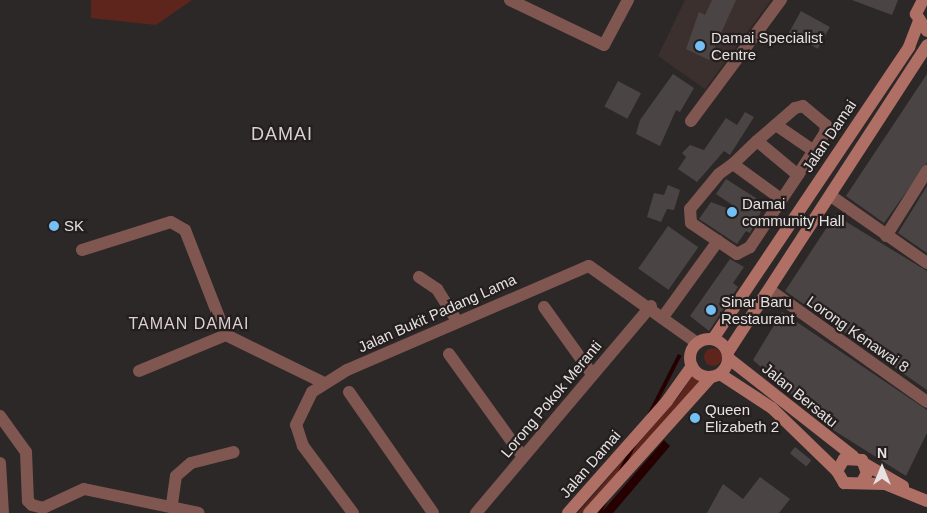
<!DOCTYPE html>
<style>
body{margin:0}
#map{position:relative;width:927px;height:513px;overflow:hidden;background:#2d2828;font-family:Arial,sans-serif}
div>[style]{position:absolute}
.built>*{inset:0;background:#3c302e}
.green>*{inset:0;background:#5e251d}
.round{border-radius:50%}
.water>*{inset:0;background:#260000;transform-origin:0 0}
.building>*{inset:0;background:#4a4544;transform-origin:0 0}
.street>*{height:12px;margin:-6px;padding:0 6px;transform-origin:6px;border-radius:6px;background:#805750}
.secondary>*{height:12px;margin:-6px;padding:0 6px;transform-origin:6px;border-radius:6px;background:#b06f64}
.secondary>.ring{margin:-6px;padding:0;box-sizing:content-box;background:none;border:12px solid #b06f64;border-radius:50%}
.dots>*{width:14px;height:14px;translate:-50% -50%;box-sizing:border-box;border:2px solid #241f1e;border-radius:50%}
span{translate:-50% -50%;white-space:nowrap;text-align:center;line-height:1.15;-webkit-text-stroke:4.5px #241f1e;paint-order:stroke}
.poi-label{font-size:15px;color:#e5e2e1}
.left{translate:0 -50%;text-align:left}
.street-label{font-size:15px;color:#e5e2e1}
.neighbourhood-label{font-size:16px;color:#d9d2d1;letter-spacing:1px}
.quarter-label{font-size:18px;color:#d9d2d1;letter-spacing:1px}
.north{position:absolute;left:857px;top:443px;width:50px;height:50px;-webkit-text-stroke:4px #241f1e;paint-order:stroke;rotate:0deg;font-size:14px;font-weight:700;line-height:20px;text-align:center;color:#e5e2e1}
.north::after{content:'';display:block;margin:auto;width:18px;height:22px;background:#e5e2e1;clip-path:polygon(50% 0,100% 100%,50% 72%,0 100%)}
</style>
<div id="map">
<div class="built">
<div style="clip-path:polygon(685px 0,771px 0,705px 89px,658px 56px)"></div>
</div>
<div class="green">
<div style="clip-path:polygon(91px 0,192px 0,156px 25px,91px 18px)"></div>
<div class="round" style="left:704px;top:348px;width:18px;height:18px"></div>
<div style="clip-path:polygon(694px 373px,702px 381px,584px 513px,578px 513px,680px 395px)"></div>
</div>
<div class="water">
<div style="left:678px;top:354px;width:4px;height:209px;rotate:27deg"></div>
<div style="clip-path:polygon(664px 440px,670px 446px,613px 513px,601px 513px)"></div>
</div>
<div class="building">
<div style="clip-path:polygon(712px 0,736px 0,709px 60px,686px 49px,699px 12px,705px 15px)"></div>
<div style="clip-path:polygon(852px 0,898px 0,892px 15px)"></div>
<div style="left:801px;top:11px;width:33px;height:25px;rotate:29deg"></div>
<div style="clip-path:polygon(673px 74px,694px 88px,680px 112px,676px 110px,660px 146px,636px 134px,640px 120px)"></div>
<div style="clip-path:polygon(927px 74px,927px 163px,884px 223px,846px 196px)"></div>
<div style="left:618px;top:81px;width:26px;height:29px;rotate:28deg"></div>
<div style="clip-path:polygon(745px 112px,754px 117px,730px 155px,724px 151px,697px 182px,678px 169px,686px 157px,682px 153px,690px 145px,704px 150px,726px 118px,737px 125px)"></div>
<div style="clip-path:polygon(726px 179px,765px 204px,750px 233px,746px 231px,737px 244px,699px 219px,711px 202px,732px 210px,734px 206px,716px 194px)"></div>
<div style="clip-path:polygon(668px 185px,680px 190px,674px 210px,667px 209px,661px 222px,647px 217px,654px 193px,664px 195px)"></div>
<div style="clip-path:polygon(927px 186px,927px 253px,898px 233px)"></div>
<div style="clip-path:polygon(835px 215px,927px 271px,927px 390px,785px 291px)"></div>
<div style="left:668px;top:226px;width:37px;height:52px;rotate:35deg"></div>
<div style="clip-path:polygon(730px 259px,744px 267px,733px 283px,738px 287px,709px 331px,690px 316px)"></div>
<div style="clip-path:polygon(782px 312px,927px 410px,927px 433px,906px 476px,827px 426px,753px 360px)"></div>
<div style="left:795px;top:447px;width:21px;height:8px;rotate:39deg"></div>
<div style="clip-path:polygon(760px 477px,790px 499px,779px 513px,707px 513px,723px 484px,743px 499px)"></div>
</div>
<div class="street">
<div style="left:510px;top:0;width:104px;rotate:25.6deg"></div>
<div style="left:604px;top:45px;width:51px;rotate:-61.9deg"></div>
<div style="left:691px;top:121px;width:151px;rotate:-53.4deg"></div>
<div style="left:776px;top:125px;width:46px;rotate:34.4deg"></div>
<div style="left:757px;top:141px;width:53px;rotate:39.7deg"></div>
<div style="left:798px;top:175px;width:87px;rotate:123.7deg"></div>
<div style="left:750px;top:247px;width:15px;rotate:152deg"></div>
<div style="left:737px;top:254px;width:55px;rotate:-146deg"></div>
<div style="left:691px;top:223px;width:14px;rotate:-94deg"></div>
<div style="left:690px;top:209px;width:45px;rotate:-50.4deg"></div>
<div style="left:719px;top:174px;width:17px;rotate:-36deg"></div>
<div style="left:733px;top:164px;width:33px;rotate:-44deg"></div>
<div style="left:757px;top:141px;width:50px;rotate:-41deg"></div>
<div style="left:795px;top:108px;width:8px;rotate:-14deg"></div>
<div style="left:803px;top:106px;width:30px;rotate:40deg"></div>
<div style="left:826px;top:125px;width:8px;rotate:97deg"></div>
<div style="left:825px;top:133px;width:50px;rotate:122.7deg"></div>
<div style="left:733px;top:164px;width:59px;rotate:36.1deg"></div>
<div style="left:831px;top:196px;width:117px;rotate:34.9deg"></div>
<div style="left:886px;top:236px;width:77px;rotate:-57.8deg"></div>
<div style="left:82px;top:250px;width:93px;rotate:-17.5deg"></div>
<div style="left:171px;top:222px;width:16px;rotate:30deg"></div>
<div style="left:185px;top:230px;width:113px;rotate:68.7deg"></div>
<div style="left:419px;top:277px;width:22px;rotate:34deg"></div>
<div style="left:437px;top:289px;width:39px;rotate:58deg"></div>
<div style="left:771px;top:291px;width:191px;rotate:35.4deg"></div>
<div style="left:544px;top:307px;width:82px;rotate:54.4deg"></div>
<div style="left:663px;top:317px;width:94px;rotate:-54.1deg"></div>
<div style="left:449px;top:354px;width:127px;rotate:54.3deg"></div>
<div style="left:139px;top:371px;width:94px;rotate:-22.5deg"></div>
<div style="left:226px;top:335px;width:109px;rotate:26.1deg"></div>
<div style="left:349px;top:392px;width:147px;rotate:55.2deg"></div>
<div style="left:0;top:416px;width:44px;rotate:54.2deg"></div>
<div style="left:26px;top:452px;width:49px;rotate:87.7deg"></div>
<div style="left:28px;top:501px;width:6px;rotate:45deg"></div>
<div style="left:32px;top:505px;width:11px;rotate:15deg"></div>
<div style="left:43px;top:508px;width:45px;rotate:-24.9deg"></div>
<div style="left:84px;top:489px;width:117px;rotate:11.8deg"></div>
<div style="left:0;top:463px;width:50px;rotate:86.6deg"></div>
<div style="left:172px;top:504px;width:28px;rotate:-82deg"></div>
<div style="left:176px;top:476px;width:20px;rotate:-41deg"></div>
<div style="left:191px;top:463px;width:44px;rotate:-14.3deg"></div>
<div style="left:353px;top:513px;width:84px;rotate:-126.7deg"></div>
<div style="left:303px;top:446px;width:22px;rotate:-108deg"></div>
<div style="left:296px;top:425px;width:37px;rotate:-64deg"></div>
<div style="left:312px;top:392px;width:41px;rotate:-32.2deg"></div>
<div style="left:347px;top:370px;width:263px;rotate:-23.3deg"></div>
<div style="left:589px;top:266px;width:133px;rotate:35.5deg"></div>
<div style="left:476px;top:513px;width:271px;rotate:-49.8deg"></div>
</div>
<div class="secondary">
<div style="left:923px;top:0;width:16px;rotate:117deg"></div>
<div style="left:916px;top:14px;width:20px;rotate:57deg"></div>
<div class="ring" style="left:690px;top:339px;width:26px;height:26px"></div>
<div style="left:713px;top:339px;width:352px;rotate:-56.1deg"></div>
<div style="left:909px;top:47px;width:26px;rotate:-69deg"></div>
<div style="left:728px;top:352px;width:366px;rotate:-57deg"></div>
<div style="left:728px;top:358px;width:159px;rotate:38.1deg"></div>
<div style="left:720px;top:374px;width:62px;rotate:33.2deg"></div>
<div style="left:772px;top:408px;width:91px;rotate:44.1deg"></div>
<div style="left:865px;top:464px;width:44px;rotate:30.1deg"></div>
<div style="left:862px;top:482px;width:10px;rotate:-61deg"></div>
<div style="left:867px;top:473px;width:14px;rotate:-111deg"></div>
<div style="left:862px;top:460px;width:18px;rotate:-177deg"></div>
<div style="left:844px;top:459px;width:14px;rotate:120deg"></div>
<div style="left:837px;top:471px;width:14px;rotate:60deg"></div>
<div style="left:844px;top:483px;width:41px;rotate:1.4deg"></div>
<div style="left:885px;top:484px;width:45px;rotate:22deg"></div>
<div style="left:568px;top:513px;width:149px;rotate:-48.5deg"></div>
<div style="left:667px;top:401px;width:43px;rotate:-54.5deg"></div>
<div style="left:589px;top:513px;width:183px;rotate:-48.1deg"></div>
</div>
<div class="dots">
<div style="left:700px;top:46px;background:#73c0f6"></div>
<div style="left:732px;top:212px;background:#73c0f6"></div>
<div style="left:54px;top:226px;background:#73c0f6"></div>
<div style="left:711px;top:310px;background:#73c0f6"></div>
<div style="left:695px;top:418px;background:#73c0f6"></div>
</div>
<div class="poi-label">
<span class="left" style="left:711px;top:46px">Damai Specialist<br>Centre</span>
<span class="left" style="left:742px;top:212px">Damai<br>community Hall</span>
<span class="left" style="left:64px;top:226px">SK</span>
<span class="left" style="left:721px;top:310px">Sinar Baru<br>Restaurant</span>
<span class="left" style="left:705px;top:418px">Queen<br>Elizabeth 2</span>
</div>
<div class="street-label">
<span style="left:829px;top:136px;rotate:-56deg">Jalan Damai</span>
<span style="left:437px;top:313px;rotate:-24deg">Jalan Bukit Padang Lama</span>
<span style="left:858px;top:334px;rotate:35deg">Lorong Kenawai 8</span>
<span style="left:800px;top:395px;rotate:39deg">Jalan Bersatu</span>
<span style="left:551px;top:399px;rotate:-50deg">Lorong Pokok Meranti</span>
<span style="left:590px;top:464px;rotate:-49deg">Jalan Damai</span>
</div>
<div class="neighbourhood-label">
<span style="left:189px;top:324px">TAMAN DAMAI</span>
</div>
<div class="quarter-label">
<span style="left:282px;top:134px">DAMAI</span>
</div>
<div class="north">N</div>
</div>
